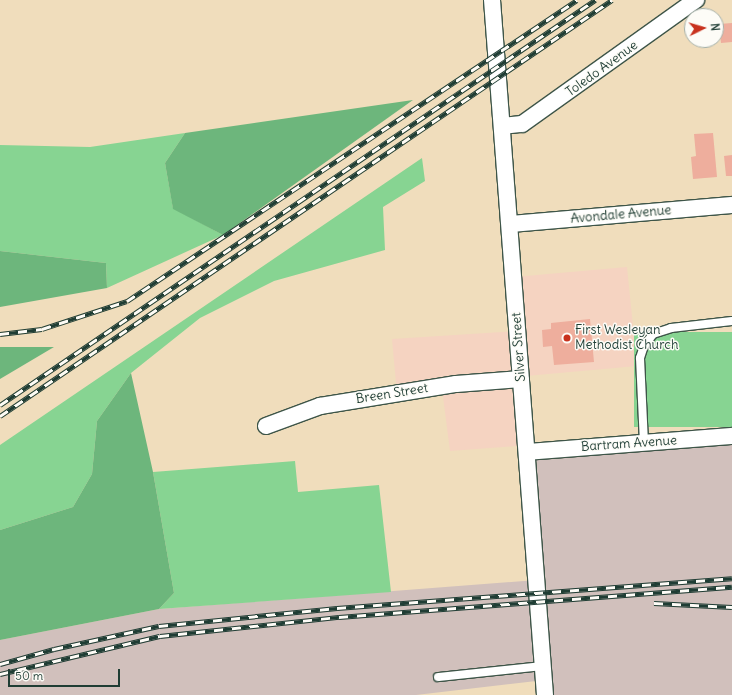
<!DOCTYPE html>
<style>
body{margin:0}
#map{position:relative;width:732px;height:695px;overflow:hidden;background:#f0ddbc;font-family:Delius,sans-serif}
div>[style]{position:absolute}
.built>*{inset:0;background:#f5d3c1}
.industrial>*{inset:0;background:#d1c0bc}
.green>*{inset:0;background:#87d492;transform-origin:0 0}
.forest>*{inset:0;background:#6db67c}
.building>*{inset:0;background:#eeae9d}
.roads{filter:drop-shadow(1px 0 #3e5548) drop-shadow(-1px 0 #3e5548) drop-shadow(0 1px #3e5548) drop-shadow(0 -1px #3e5548)}
.lane>*{height:8px;margin:-4px;padding:0 4px;transform-origin:4px;border-radius:4px;background:#fff}
.street>*{height:16px;margin:-8px;padding:0 8px;transform-origin:8px;border-radius:8px;background:#fff}
.rail>*{height:4.5px;margin-top:-2.25px;transform-origin:0;background:repeating-linear-gradient(90deg,#fdfcf7 0 9px,#1f3d34 0 18px);box-sizing:border-box;border-block:1px solid #1f3d34}
.dots>*{width:11px;height:11px;translate:-50% -50%;box-sizing:border-box;border:2px solid #fdfcf7;border-radius:50%}
span{translate:-50% -50%;white-space:nowrap;text-align:center;line-height:1.15;-webkit-text-stroke:3px #fdfcf7;paint-order:stroke}
.street-label{font-size:13px;color:#1f3d34}
.poi-label{font-size:13px;color:#1f3d34}
.left{translate:0 -50%;text-align:left}
.north{position:absolute;left:684px;top:8px;width:40px;height:40px;box-sizing:border-box;background:#fdfcf7;border:1px solid #a4b0a9;border-radius:50%;rotate:85deg;font-size:11px;font-weight:700;line-height:16px;text-align:center;color:#1f3d34}
.north::after{content:'';display:block;margin:auto;width:14px;height:18px;background:#c8321e;clip-path:polygon(50% 0,100% 100%,50% 72%,0 100%)}
.scale{position:absolute;left:8px;top:669px;width:112px;height:18px;box-sizing:border-box;border:2px solid #1f3d34;border-top:0;padding-left:5px;font-size:12px;line-height:14px;white-space:nowrap;color:#1f3d34;-webkit-text-stroke:3px #fdfcf7;paint-order:stroke}
</style>
<div id="map">
<div class="built">
<div style="clip-path:polygon(627px 267px,637px 366px,526px 376px,530px 445px,450px 451px,442px 389px,397px 394px,392px 339px,519px 331px,514px 277px)"></div>
</div>
<div class="industrial">
<div style="clip-path:polygon(732px 427px,732px 695px,547px 695px,545px 680px,416px 695px,0 695px,0 640px,159px 609px,537px 580px,531px 459px,642px 435px)"></div>
</div>
<div class="green">
<div style="clip-path:polygon(185px 133px,165px 163px,173px 208px,223px 235px,107px 288px,106px 263px,0 251px,0 145px,90px 147px)"></div>
<div style="clip-path:polygon(422px 158px,425px 181px,383px 207px,385px 250px,274px 281px,200px 318px,131px 373px,97px 421px,92px 474px,73px 507px,0 530px,0 445px)"></div>
<div style="left:732px;top:332px;width:95px;height:98px;rotate:90deg"></div>
<div style="clip-path:polygon(295px 461px,298px 492px,379px 485px,391px 592px,159px 609px,174px 593px,153px 472px)"></div>
</div>
<div class="forest">
<div style="clip-path:polygon(413px 100px,223px 235px,173px 209px,165px 163px,185px 133px)"></div>
<div style="clip-path:polygon(0 251px,106px 263px,107px 288px,0 307px)"></div>
<div style="clip-path:polygon(0 347px,54px 347px,0 379px)"></div>
<div style="clip-path:polygon(131px 373px,153px 472px,174px 593px,159px 609px,0 640px,0 530px,73px 507px,92px 474px,97px 421px)"></div>
</div>
<div class="building">
<div style="clip-path:polygon(732px 23px,732px 42px,721px 43px,719px 24px)"></div>
<div style="clip-path:polygon(713px 133px,717px 177px,693px 179px,691px 157px,696px 156px,694px 134px)"></div>
<div style="clip-path:polygon(732px 155px,732px 176px,726px 176px,724px 156px)"></div>
<div style="clip-path:polygon(590px 319px,594px 362px,554px 365px,552px 346px,543px 347px,542px 330px,551px 329px,551px 323px)"></div>
</div>
<div class="roads">
<div class="lane">
<div style="left:644px;top:443px;width:85px;rotate:-92.7deg"></div>
<div style="left:640px;top:358px;width:13px;rotate:-72deg"></div>
<div style="left:644px;top:346px;width:15px;rotate:-53deg"></div>
<div style="left:653px;top:334px;width:19px;rotate:-18deg"></div>
<div style="left:671px;top:328px;width:61px;rotate:-6.5deg"></div>
<div style="left:438px;top:677px;width:106px;rotate:-6deg"></div>
</div>
<div class="street">
<div style="left:492px;top:0;width:697px;rotate:85.64deg"></div>
<div style="left:502px;top:126px;width:20px;rotate:-6deg"></div>
<div style="left:522px;top:124px;width:214px;rotate:-35.5deg"></div>
<div style="left:510px;top:224px;width:223px;rotate:-4.9deg"></div>
<div style="left:266px;top:426px;width:58px;rotate:-20.3deg"></div>
<div style="left:320px;top:406px;width:138px;rotate:-9.2deg"></div>
<div style="left:456px;top:384px;width:65px;rotate:-4.4deg"></div>
<div style="left:527px;top:452px;width:206px;rotate:-4.5deg"></div>
</div>
</div>
<div class="rail">
<div style="left:0;top:334px;width:42px;rotate:-6.8deg"></div>
<div style="left:42px;top:329px;width:89px;rotate:-18.2deg"></div>
<div style="left:127px;top:301px;width:541px;rotate:-33.78deg"></div>
<div style="left:0;top:405px;width:720px;rotate:-34.24deg"></div>
<div style="left:0;top:416px;width:740px;rotate:-34.21deg"></div>
<div style="left:654px;top:603px;width:78px;rotate:2.9deg"></div>
<div style="left:0;top:664px;width:56px;rotate:-15.5deg"></div>
<div style="left:54px;top:649px;width:107px;rotate:-12.4deg"></div>
<div style="left:159px;top:626px;width:179px;rotate:-5.8deg"></div>
<div style="left:337px;top:608px;width:396px;rotate:-4.3deg"></div>
<div style="left:0;top:674px;width:164px;rotate:-13.4deg"></div>
<div style="left:160px;top:636px;width:180px;rotate:-6.1deg"></div>
<div style="left:339px;top:617px;width:394px;rotate:-4.4deg"></div>
</div>
<div class="dots">
<div style="left:567px;top:338px;background:#c8321e"></div>
</div>
<div class="street-label">
<span style="left:602px;top:69px;rotate:-36deg">Toledo Avenue</span>
<span style="left:621px;top:215px;rotate:-5deg">Avondale Avenue</span>
<span style="left:519px;top:347px;rotate:-94deg">Silver Street</span>
<span style="left:392px;top:394px;rotate:-9deg">Breen Street</span>
<span style="left:629px;top:444px;rotate:-4deg">Bartram Avenue</span>
</div>
<div class="poi-label">
<span class="left" style="left:575px;top:338px">First Wesleyan<br>Methodist Church</span>
</div>
<div class="north">N</div>
<div class="scale">50 m</div>
</div>
